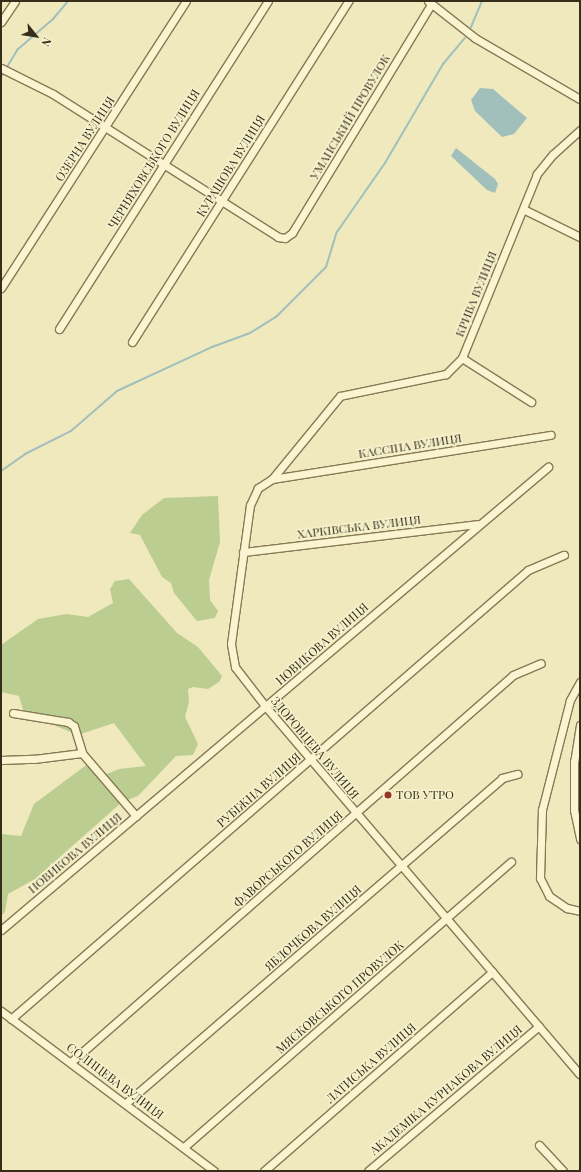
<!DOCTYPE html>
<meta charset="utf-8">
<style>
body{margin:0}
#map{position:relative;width:581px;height:1172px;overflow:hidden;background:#efe9bd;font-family:"Playfair Display",serif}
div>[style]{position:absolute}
.green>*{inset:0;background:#bbcd91}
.water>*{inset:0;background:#a1c0bc}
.stream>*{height:2px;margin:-1px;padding:0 1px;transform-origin:1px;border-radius:1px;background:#a1c0bc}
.roads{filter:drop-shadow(1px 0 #877956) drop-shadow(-1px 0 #877956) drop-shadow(0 1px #877956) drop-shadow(0 -1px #877956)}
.minor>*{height:7px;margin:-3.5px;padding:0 3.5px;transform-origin:3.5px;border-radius:3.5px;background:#faf5d0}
.dots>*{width:11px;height:11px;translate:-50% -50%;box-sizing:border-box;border:2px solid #f6f2cd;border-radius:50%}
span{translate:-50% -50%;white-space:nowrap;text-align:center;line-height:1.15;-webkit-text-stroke:3px #f6f2cd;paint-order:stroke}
.street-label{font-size:12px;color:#362d1b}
.poi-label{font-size:12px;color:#362d1b}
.left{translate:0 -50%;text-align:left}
.frame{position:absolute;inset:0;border:2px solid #362d1b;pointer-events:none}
.north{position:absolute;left:16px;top:16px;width:40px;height:40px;-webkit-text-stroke:3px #f6f2cd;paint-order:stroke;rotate:120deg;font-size:11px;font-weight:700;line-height:16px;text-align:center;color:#362d1b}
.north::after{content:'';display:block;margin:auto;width:14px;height:18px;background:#362d1b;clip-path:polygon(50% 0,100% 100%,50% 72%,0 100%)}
</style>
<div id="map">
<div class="green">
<div style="clip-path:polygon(218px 496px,220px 542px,209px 580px,210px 600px,218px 611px,215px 618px,197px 621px,174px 593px,171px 583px,162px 577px,140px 535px,130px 533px,142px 515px,164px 498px)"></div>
<div style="clip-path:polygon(129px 579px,177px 633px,198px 647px,222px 676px,219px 682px,208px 689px,193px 687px,188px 689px,189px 702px,185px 717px,198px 744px,193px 755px,176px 756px,138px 796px,122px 802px,35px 879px,8px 894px,5px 912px,1px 916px,1px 834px,21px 836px,34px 804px,89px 763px,102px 776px,119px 769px,146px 766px,114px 723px,78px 735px,24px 713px,19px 696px,1px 692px,1px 645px,38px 619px,67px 614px,88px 617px,113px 603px,110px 589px,115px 581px)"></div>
</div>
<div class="water">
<div style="clip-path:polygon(480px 88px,493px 89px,527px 118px,514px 134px,502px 137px,475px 111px,471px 100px)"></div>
<div style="clip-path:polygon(456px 148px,495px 179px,498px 184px,495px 193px,487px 190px,451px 156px)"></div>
</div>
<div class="stream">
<div style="left:471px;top:27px;width:28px;rotate:-67deg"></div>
<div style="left:1px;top:77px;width:31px;rotate:-59deg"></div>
<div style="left:17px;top:50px;width:48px;rotate:-40.7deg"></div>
<div style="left:53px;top:19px;width:23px;rotate:-50deg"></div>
<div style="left:1px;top:471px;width:29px;rotate:-35deg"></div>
<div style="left:25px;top:454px;width:51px;rotate:-26.6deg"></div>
<div style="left:71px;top:431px;width:61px;rotate:-41deg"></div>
<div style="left:117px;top:391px;width:105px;rotate:-24.9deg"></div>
<div style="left:212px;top:347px;width:40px;rotate:-20.2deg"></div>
<div style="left:250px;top:333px;width:31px;rotate:-32deg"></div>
<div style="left:276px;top:317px;width:71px;rotate:-45deg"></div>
<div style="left:326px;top:267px;width:37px;rotate:-73deg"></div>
<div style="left:337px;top:232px;width:84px;rotate:-55.2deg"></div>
<div style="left:385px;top:163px;width:115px;rotate:-59.6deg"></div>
<div style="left:443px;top:64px;width:34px;rotate:-50deg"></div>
</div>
<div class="roads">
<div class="minor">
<div style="left:428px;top:1px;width:60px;rotate:38.2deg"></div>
<div style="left:475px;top:38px;width:121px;rotate:30.2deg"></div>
<div style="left:1px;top:22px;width:25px;rotate:-56deg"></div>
<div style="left:1px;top:68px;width:58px;rotate:26.6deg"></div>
<div style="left:53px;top:94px;width:267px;rotate:32.4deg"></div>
<div style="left:278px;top:237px;width:7px;rotate:8deg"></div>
<div style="left:285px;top:238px;width:9px;rotate:-36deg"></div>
<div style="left:292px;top:233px;width:266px;rotate:-58.7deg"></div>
<div style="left:580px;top:130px;width:36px;rotate:138deg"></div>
<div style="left:553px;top:154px;width:26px;rotate:129deg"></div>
<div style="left:537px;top:174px;width:199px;rotate:112.2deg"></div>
<div style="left:462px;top:358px;width:23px;rotate:135deg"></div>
<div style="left:446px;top:374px;width:108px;rotate:168.3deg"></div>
<div style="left:340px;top:396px;width:107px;rotate:129.3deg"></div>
<div style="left:272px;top:479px;width:17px;rotate:147deg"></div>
<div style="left:258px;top:488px;width:19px;rotate:115deg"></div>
<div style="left:250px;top:505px;width:140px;rotate:97.8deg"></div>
<div style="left:231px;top:644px;width:23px;rotate:80deg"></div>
<div style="left:235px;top:667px;width:51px;rotate:52.2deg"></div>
<div style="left:266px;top:707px;width:483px;rotate:49.5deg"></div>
<div style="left:523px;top:209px;width:64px;rotate:26.2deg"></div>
<div style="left:1px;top:288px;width:341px;rotate:-57.2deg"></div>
<div style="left:59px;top:329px;width:389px;rotate:-57.5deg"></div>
<div style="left:132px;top:342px;width:404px;rotate:-57.6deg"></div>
<div style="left:462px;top:358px;width:82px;rotate:32.5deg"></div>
<div style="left:272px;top:479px;width:282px;rotate:-9deg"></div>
<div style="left:243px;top:552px;width:236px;rotate:-6.8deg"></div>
<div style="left:580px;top:682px;width:21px;rotate:119deg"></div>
<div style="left:570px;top:700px;width:114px;rotate:104.3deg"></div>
<div style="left:542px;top:810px;width:68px;rotate:91.7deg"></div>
<div style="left:540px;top:878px;width:20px;rotate:63deg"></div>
<div style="left:549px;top:896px;width:22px;rotate:34deg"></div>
<div style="left:567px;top:908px;width:13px;rotate:13deg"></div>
<div style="left:13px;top:713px;width:56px;rotate:9.3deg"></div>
<div style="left:68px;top:722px;width:7px;rotate:34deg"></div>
<div style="left:74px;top:726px;width:28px;rotate:73deg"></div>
<div style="left:82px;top:753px;width:83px;rotate:49.4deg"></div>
<div style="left:580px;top:725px;width:36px;rotate:99deg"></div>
<div style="left:574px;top:761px;width:49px;rotate:90deg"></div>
<div style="left:574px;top:810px;width:30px;rotate:78deg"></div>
<div style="left:1px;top:760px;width:33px;rotate:-2deg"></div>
<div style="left:34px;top:759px;width:48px;rotate:-7.1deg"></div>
<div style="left:1px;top:930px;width:717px;rotate:-40.25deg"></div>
<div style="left:1px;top:1011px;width:266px;rotate:36.9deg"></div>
<div style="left:11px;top:1019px;width:685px;rotate:-40.97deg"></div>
<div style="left:528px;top:570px;width:39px;rotate:-23deg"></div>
<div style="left:71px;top:1062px;width:587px;rotate:-41.2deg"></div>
<div style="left:513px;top:675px;width:30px;rotate:-23deg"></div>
<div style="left:126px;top:1103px;width:497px;rotate:-40.8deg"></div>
<div style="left:502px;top:778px;width:16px;rotate:-15deg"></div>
<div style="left:539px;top:1145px;width:35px;rotate:47deg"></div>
<div style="left:184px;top:1147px;width:434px;rotate:-41.1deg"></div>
<div style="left:264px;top:1171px;width:303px;rotate:-41.1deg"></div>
<div style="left:368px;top:1171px;width:224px;rotate:-40.3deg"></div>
</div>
</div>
<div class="dots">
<div style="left:388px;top:795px;background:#983724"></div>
</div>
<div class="street-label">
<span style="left:350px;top:117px;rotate:-59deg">УМАНСЬКИЙ ПРОВУЛОК</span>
<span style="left:85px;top:139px;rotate:-57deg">ОЗЕРНА ВУЛИЦЯ</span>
<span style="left:154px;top:159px;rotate:-58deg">ЧЕРНЯХОВСЬКОГО ВУЛИЦЯ</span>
<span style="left:231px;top:166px;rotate:-58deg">КУРАШОВА ВУЛИЦЯ</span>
<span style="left:476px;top:294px;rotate:-68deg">КРИВА ВУЛИЦЯ</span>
<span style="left:410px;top:446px;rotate:-9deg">КАССІНА ВУЛИЦЯ</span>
<span style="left:359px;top:527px;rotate:-7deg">ХАРКІВСЬКА ВУЛИЦЯ</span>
<span style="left:322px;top:644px;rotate:-41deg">НОВИКОВА ВУЛИЦЯ</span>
<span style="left:315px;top:748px;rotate:50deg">ЗДОРОВЦЕВА ВУЛИЦЯ</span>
<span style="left:259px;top:790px;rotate:-41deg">РУБІЖНА ВУЛИЦЯ</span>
<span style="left:75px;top:853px;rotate:-40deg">НОВИКОВА ВУЛИЦЯ</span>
<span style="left:288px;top:859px;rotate:-41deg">ФАВОРСЬКОГО ВУЛИЦЯ</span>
<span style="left:313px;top:928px;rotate:-41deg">ЯБЛОЧКОВА ВУЛИЦЯ</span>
<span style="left:340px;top:997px;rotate:-41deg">МЯСКОВСЬКОГО ПРОВУЛОК</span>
<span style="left:371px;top:1063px;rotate:-41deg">ЛАТИСЬКА ВУЛИЦЯ</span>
<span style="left:115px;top:1081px;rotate:37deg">СОЛНЦЕВА ВУЛИЦЯ</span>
<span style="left:446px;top:1090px;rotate:-40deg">АКАДЕМІКА КУРНАКОВА ВУЛИЦЯ</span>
</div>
<div class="poi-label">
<span class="left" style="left:396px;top:795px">ТОВ УТРО</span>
</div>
<div class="frame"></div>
<div class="north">N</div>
</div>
